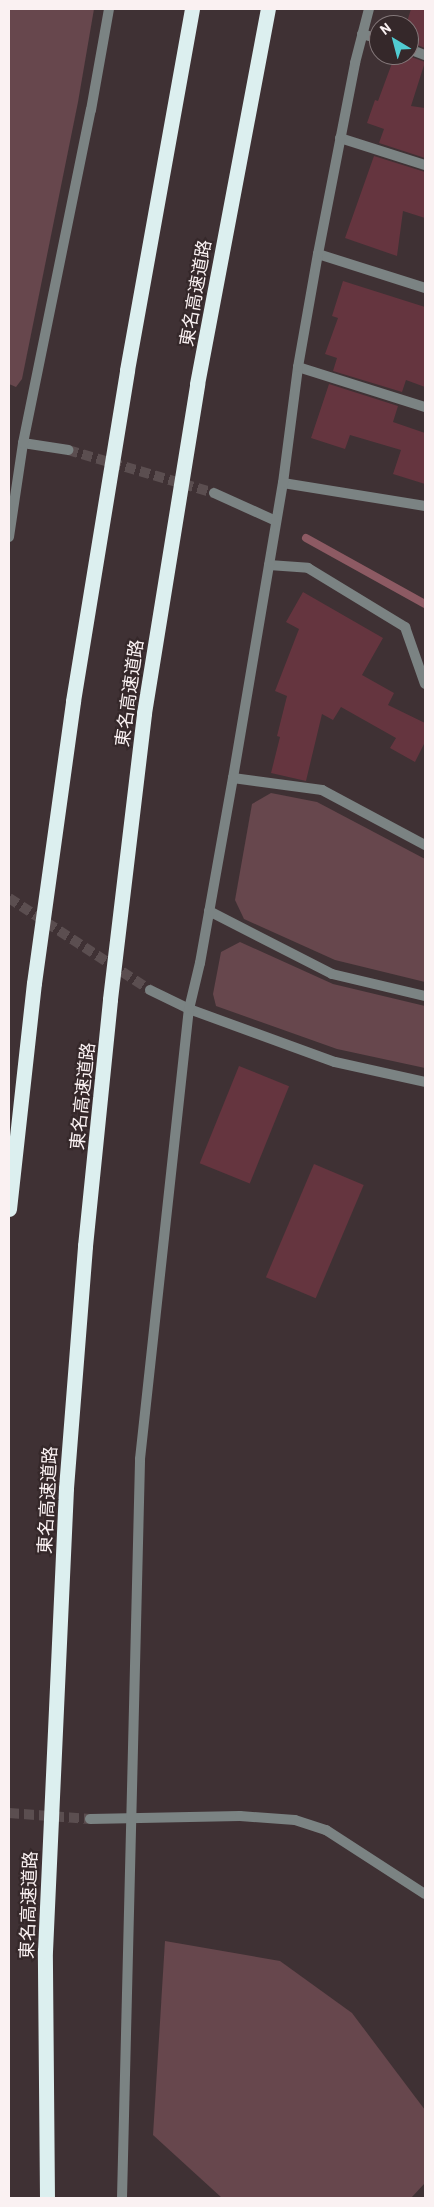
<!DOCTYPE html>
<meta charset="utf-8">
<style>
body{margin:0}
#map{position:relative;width:434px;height:2207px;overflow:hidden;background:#3f3134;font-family:Barlow,"Noto Sans JP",sans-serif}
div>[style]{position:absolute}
.green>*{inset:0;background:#67474d}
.stream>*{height:8px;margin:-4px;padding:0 4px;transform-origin:4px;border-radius:4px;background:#8d5a63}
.building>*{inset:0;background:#65353f;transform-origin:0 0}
.street-tunnel>*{height:10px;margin-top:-5px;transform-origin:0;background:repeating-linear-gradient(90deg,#5b4e50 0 10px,transparent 0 15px)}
.street>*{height:10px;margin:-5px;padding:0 5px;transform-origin:5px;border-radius:5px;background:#7b8383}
.highway>*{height:15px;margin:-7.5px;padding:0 7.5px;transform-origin:7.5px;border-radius:7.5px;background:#dcefef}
span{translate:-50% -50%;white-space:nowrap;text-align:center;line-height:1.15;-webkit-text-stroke:4.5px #35282a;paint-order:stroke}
.street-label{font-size:18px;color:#faf1f2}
.frame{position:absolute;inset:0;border:10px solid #faf1f2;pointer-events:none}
.north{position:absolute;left:369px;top:15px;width:50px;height:50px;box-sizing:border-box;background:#35282a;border:1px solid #84787a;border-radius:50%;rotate:323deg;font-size:14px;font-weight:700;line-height:20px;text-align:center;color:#faf1f2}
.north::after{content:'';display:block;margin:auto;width:18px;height:22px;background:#51ccd2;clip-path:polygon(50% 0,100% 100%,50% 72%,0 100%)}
</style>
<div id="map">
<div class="green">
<div style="clip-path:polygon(9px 9px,94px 9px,78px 102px,22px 379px,16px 387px,9px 384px)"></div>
<div style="clip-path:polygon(271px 793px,317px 802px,425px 859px,425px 982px,335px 960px,244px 919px,235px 900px,252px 804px)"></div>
<div style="clip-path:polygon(240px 942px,333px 984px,425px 1006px,425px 1068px,337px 1049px,216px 1006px,213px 994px,221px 952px)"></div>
<div style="clip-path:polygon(165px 1941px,280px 1961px,352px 2013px,425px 2110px,425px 2183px,411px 2198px,222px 2198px,153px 2135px)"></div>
</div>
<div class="stream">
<div style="left:306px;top:538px;width:136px;rotate:29deg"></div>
</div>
<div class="building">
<div style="clip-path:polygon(411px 9px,425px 9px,425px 48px,409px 42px,409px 25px,406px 25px)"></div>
<div style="clip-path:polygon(395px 55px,406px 55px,425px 62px,411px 106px,425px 108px,425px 158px,379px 143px,384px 129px,367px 123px,375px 100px,378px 101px)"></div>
<div style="clip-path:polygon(374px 156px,425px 172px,425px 218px,403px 211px,397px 256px,345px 238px)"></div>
<div style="clip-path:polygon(343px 281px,425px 307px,425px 387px,406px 380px,402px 392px,333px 371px,337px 358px,325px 354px,338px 318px,332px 316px)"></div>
<div style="clip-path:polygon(329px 384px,398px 406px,393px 422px,425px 433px,425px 484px,393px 474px,401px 450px,350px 435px,345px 449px,311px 438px)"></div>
<div style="clip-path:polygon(303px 592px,383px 638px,362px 675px,394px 693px,388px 705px,425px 723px,425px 742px,415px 762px,390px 748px,396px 738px,341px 707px,333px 720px,322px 714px,306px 781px,271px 773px,280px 737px,277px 736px,287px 696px,275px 691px,299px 629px,286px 622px)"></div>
<div style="left:239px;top:1066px;width:54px;height:105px;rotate:22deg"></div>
<div style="left:314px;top:1164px;width:54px;height:123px;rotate:23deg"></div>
</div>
<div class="street-tunnel">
<div style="left:68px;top:450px;width:152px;rotate:16.4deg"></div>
<div style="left:9px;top:898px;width:168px;rotate:33.1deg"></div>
<div style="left:9px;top:1813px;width:81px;rotate:4.2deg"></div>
</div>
<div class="street">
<div style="left:362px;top:34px;width:18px;rotate:16deg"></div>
<div style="left:409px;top:49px;width:17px;rotate:21deg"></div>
<div style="left:340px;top:138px;width:89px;rotate:17.6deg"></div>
<div style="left:318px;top:254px;width:112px;rotate:17.6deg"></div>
<div style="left:298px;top:367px;width:133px;rotate:17.5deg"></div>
<div style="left:23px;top:443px;width:46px;rotate:8.8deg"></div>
<div style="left:283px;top:483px;width:144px;rotate:9.2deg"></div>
<div style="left:214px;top:493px;width:68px;rotate:24.3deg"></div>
<div style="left:9px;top:537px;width:95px;rotate:-81.5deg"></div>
<div style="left:23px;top:443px;width:340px;rotate:-78.5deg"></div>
<div style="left:91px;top:110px;width:103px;rotate:-79.9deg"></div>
<div style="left:269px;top:565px;width:39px;rotate:4deg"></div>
<div style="left:308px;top:568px;width:114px;rotate:31.3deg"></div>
<div style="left:405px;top:627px;width:60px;rotate:70.7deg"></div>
<div style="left:233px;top:778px;width:90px;rotate:7.7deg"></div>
<div style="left:322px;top:790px;width:117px;rotate:28.1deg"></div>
<div style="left:209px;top:911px;width:138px;rotate:27.1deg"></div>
<div style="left:332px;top:974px;width:96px;rotate:13.3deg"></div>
<div style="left:150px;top:990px;width:43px;rotate:26deg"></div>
<div style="left:189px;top:1009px;width:155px;rotate:20deg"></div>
<div style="left:335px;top:1062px;width:92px;rotate:12.5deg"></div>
<div style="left:90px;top:1819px;width:150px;rotate:-1.1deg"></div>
<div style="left:240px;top:1816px;width:55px;rotate:4.2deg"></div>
<div style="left:295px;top:1820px;width:33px;rotate:18deg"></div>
<div style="left:326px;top:1830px;width:118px;rotate:32.9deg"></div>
<div style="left:122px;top:2198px;width:739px;rotate:-88.6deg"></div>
<div style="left:140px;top:1459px;width:453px;rotate:-83.8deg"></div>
<div style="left:189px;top:1009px;width:47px;rotate:-76.6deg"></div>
<div style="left:200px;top:963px;width:188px;rotate:-79.9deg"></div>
<div style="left:233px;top:778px;width:299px;rotate:-80.4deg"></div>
<div style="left:283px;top:483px;width:117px;rotate:-82.6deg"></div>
<div style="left:298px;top:367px;width:115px;rotate:-80deg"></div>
<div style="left:318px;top:254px;width:195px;rotate:-79deg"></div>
<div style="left:355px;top:63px;width:56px;rotate:-75.5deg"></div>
</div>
<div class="highway">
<div style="left:9px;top:1209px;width:227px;rotate:-83.7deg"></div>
<div style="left:34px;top:983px;width:285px;rotate:-82.1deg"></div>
<div style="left:73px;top:701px;width:335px;rotate:-80.7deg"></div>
<div style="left:127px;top:370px;width:367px;rotate:-79.8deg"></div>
<div style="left:47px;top:2198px;width:247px;rotate:-90.5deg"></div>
<div style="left:45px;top:1951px;width:463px;rotate:-87.4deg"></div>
<div style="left:66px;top:1488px;width:243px;rotate:-85.5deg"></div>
<div style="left:85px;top:1246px;width:248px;rotate:-84.2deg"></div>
<div style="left:110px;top:999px;width:288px;rotate:-83.2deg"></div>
<div style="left:144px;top:713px;width:333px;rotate:-80.8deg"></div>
<div style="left:197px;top:384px;width:382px;rotate:-79.3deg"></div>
</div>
<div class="street-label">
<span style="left:195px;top:293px;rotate:-80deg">東名高速道路</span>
<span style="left:129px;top:693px;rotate:-82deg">東名高速道路</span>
<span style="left:82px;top:1096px;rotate:-84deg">東名高速道路</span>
<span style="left:47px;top:1500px;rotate:-87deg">東名高速道路</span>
<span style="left:28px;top:1905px;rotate:-88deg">東名高速道路</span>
</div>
<div class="frame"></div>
<div class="north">N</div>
</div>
